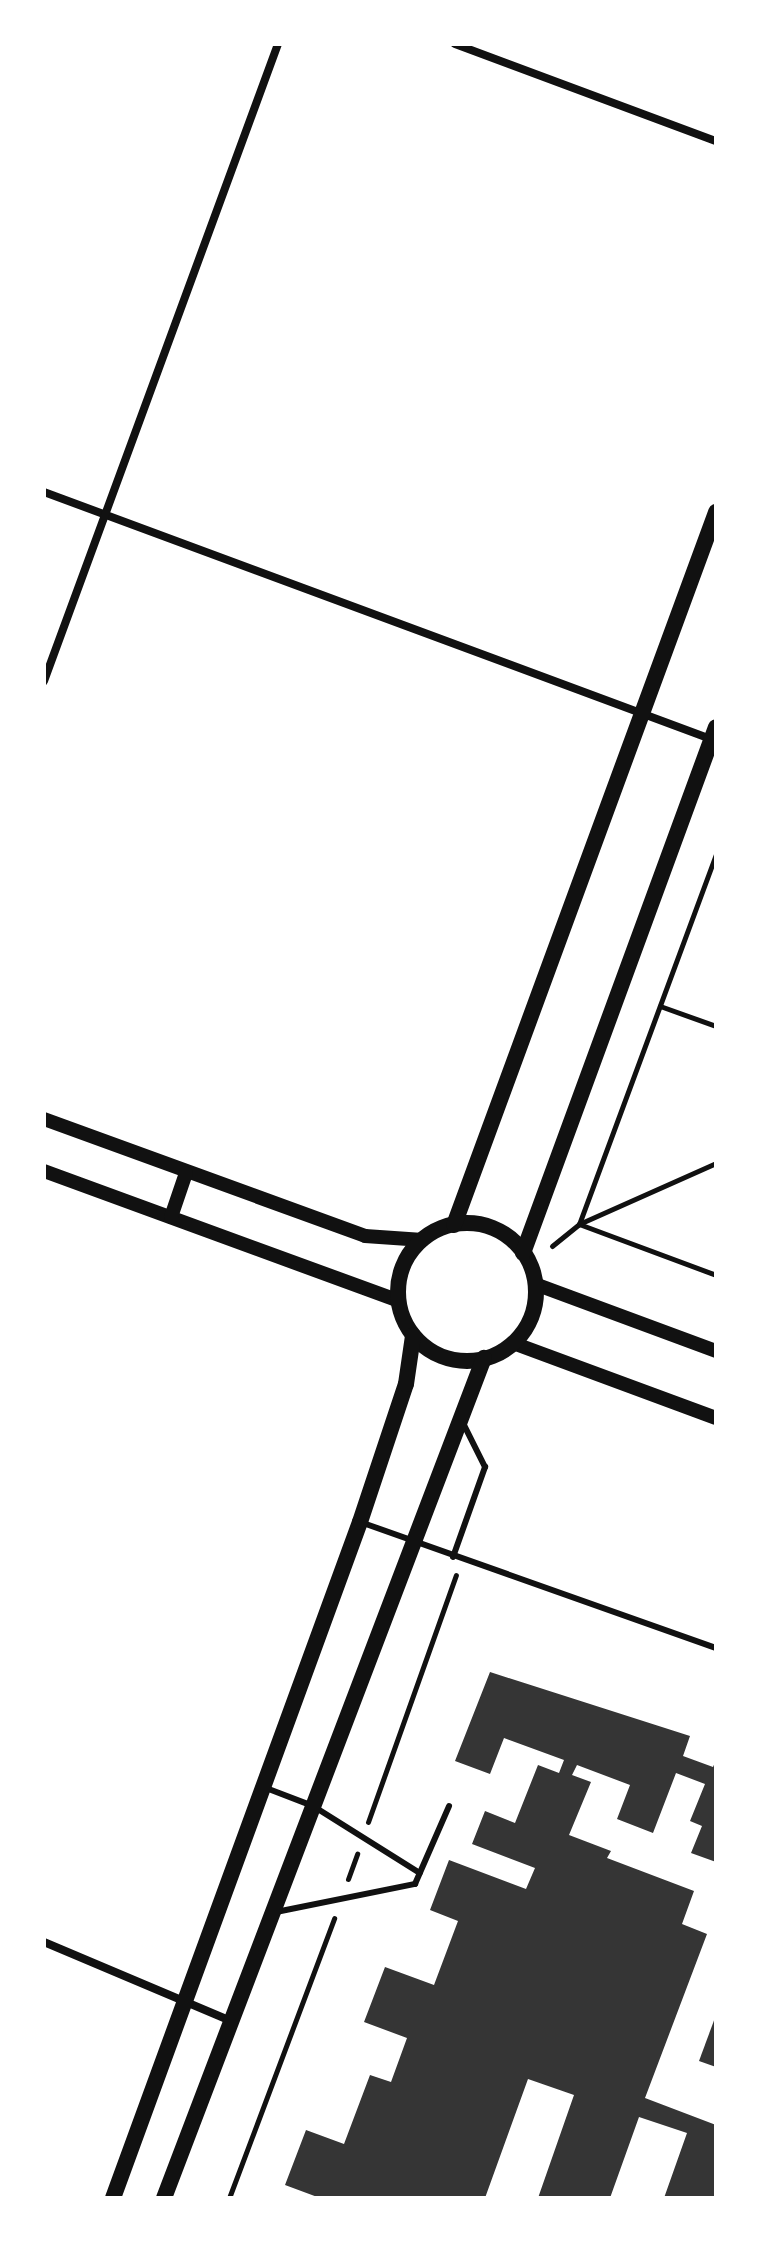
<!DOCTYPE html>
<style>
body{margin:0}
#map{position:relative;width:760px;height:2242px;overflow:hidden;background:#fff;font-family:Signika,sans-serif}
div>[style]{position:absolute}
.building>*{inset:0;background:#353535}
.path>*{height:5px;margin:-2.5px;padding:0 2.5px;transform-origin:2.5px;border-radius:2.5px;background:#111}
.service>*{height:6px;margin:-3px;padding:0 3px;transform-origin:3px;border-radius:3px;background:#111}
.minor>*{height:8px;margin:-4px;padding:0 4px;transform-origin:4px;border-radius:4px;background:#111}
.tertiary>*{height:14px;margin:-7px;padding:0 7px;transform-origin:7px;border-radius:7px;background:#111}
.secondary>*{height:16px;margin:-8px;padding:0 8px;transform-origin:8px;border-radius:8px;background:#111}
.secondary>.ring{margin:-8px;padding:0;box-sizing:content-box;background:none;border:16px solid #111;border-radius:50%}
span{translate:-50% -50%;white-space:nowrap;text-align:center;line-height:1.15;-webkit-text-stroke:8px #fff;paint-order:stroke}
.frame{position:absolute;inset:0;border:46px solid #fff;pointer-events:none}
</style>
<div id="map">
<div class="building">
<div style="clip-path:polygon(490px 1672px,690px 1736px,683px 1756px,713px 1767px,716px 1760px,716px 1862px,691px 1853px,702px 1826px,690px 1821px,705px 1784px,676px 1773px,653px 1833px,617px 1819px,630px 1785px,577px 1765px,572px 1775px,591px 1782px,569px 1835px,611px 1851px,607px 1858px,694px 1891px,682px 1924px,707px 1934px,645px 2098px,716px 2125px,716px 2198px,664px 2198px,687px 2133px,639px 2117px,610px 2198px,538px 2198px,574px 2095px,528px 2079px,485px 2198px,320px 2198px,285px 2185px,306px 2130px,344px 2144px,370px 2075px,391px 2082px,407px 2038px,364px 2022px,385px 1967px,434px 1985px,458px 1921px,430px 1910px,449px 1860px,526px 1889px,535px 1868px,472px 1844px,485px 1811px,515px 1823px,538px 1765px,559px 1773px,564px 1760px,504px 1738px,490px 1774px,455px 1761px)"></div>
<div style="clip-path:polygon(716px 2015px,716px 2067px,699px 2061px)"></div>
</div>
<div class="path">
<div style="left:716px;top:854px;width:395px;rotate:110.3deg"></div>
<div style="left:579px;top:1224px;width:146px;rotate:20.4deg"></div>
<div style="left:660px;top:1006px;width:59px;rotate:19.7deg"></div>
<div style="left:552px;top:1246px;width:35px;rotate:-39deg"></div>
<div style="left:579px;top:1224px;width:150px;rotate:-24deg"></div>
<div style="left:368px;top:1822px;width:262px;rotate:-70.4deg"></div>
<div style="left:348px;top:1879px;width:27px;rotate:-70deg"></div>
<div style="left:229px;top:2198px;width:299px;rotate:-69.4deg"></div>
</div>
<div class="service">
<div style="left:363px;top:1523px;width:374px;rotate:19.5deg"></div>
<div style="left:453px;top:1557px;width:96px;rotate:-70.4deg"></div>
<div style="left:485px;top:1467px;width:49px;rotate:-116.6deg"></div>
<div style="left:266px;top:1788px;width:50px;rotate:21deg"></div>
<div style="left:313px;top:1806px;width:126px;rotate:32.1deg"></div>
<div style="left:276px;top:1912px;width:142px;rotate:-11.4deg"></div>
<div style="left:415px;top:1884px;width:85px;rotate:-66.4deg"></div>
</div>
<div class="minor">
<div style="left:455px;top:44px;width:278px;rotate:20.4deg"></div>
<div style="left:44px;top:492px;width:711px;rotate:20.32deg"></div>
<div style="left:44px;top:681px;width:679px;rotate:-69.83deg"></div>
<div style="left:44px;top:1942px;width:203px;rotate:22.9deg"></div>
</div>
<div class="tertiary">
<div style="left:44px;top:1119px;width:342px;rotate:20deg"></div>
<div style="left:365px;top:1236px;width:58px;rotate:3.9deg"></div>
<div style="left:44px;top:1171px;width:378px;rotate:20.1deg"></div>
<div style="left:171px;top:1217px;width:46px;rotate:-71.2deg"></div>
<div style="left:535px;top:1284px;width:193px;rotate:20.3deg"></div>
<div style="left:513px;top:1343px;width:216px;rotate:20.3deg"></div>
</div>
<div class="secondary">
<div class="ring" style="left:398px;top:1223px;width:122px;height:122px"></div>
<div style="left:454px;top:1225px;width:760px;rotate:-69.82deg"></div>
<div style="left:523px;top:1253px;width:560px;rotate:-69.85deg"></div>
<div style="left:113px;top:2198px;width:720px;rotate:-69.93deg"></div>
<div style="left:360px;top:1522px;width:145px;rotate:-71.6deg"></div>
<div style="left:406px;top:1384px;width:49px;rotate:-81.7deg"></div>
<div style="left:164px;top:2198px;width:899px;rotate:-69.15deg"></div>
</div>
<div class="frame"></div>
</div>
